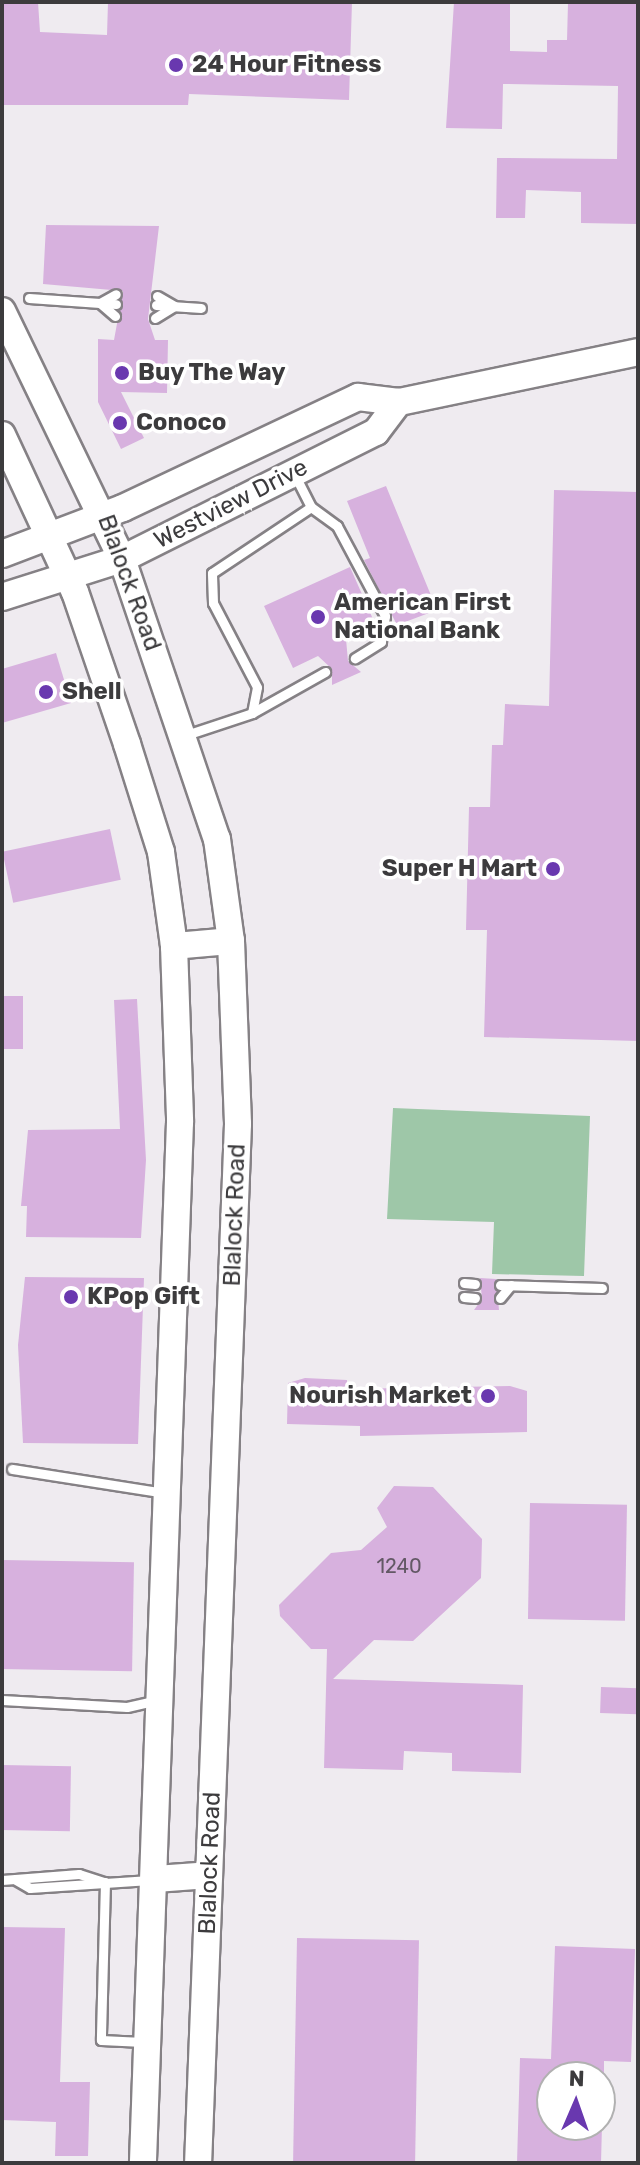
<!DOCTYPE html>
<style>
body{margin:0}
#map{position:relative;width:640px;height:2165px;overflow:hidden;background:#efebf0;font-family:Rubik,sans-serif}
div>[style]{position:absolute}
.green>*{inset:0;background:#9ec7a8}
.building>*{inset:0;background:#d7b1de;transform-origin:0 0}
.roads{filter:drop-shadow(2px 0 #858185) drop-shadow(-2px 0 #858185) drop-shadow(0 2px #858185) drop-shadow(0 -2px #858185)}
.service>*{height:9px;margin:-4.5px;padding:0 4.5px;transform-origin:4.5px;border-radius:4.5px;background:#fff}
.secondary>*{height:26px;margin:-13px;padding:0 13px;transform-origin:13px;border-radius:13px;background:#fff}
.dots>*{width:22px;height:22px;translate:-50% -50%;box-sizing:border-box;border:4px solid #fff;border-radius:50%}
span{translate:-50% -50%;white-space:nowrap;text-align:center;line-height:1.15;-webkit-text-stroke:7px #fff;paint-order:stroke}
.number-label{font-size:20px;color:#635865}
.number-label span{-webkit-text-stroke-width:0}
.poi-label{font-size:24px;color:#3c3b3d;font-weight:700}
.left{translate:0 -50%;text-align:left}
.right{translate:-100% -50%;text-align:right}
.street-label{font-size:24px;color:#3c3b3d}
.frame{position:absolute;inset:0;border:4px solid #3c3b3d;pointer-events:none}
.north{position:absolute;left:536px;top:2061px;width:80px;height:80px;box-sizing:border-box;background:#fff;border:2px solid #b1b1b1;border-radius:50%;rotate:2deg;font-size:22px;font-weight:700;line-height:32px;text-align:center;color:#3c3b3d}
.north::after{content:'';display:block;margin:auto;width:28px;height:36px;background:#6938af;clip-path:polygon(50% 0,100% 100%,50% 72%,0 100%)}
</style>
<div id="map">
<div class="green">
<div style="clip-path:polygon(393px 1108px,590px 1116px,584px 1276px,492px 1274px,494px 1222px,387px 1219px)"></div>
</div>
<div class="building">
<div style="clip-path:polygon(2px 2px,38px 2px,40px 32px,107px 35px,108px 2px,352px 2px,349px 100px,189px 94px,188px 105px,2px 105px)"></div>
<div style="clip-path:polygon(454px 2px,510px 2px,510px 51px,547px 52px,547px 40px,567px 40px,568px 3px,638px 4px,638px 224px,581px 223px,581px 192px,526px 190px,525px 218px,496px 218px,497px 158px,617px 159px,618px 86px,503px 84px,502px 129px,446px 128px)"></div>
<div style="clip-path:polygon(46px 225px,159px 226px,148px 319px,155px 340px,168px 340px,167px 393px,121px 392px,144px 438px,121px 449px,98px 402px,98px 339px,114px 340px,123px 291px,43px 284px)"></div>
<div style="clip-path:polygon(386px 486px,437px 610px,397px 625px,364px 560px,370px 558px,347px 501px)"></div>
<div style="clip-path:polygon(554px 490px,638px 492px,638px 1041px,484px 1037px,487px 930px,466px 930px,469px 807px,490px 807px,492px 745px,503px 745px,505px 704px,549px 706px)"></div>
<div style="clip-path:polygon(350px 567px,376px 626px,346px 639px,348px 661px,361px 672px,332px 685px,332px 669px,318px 656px,293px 668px,264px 606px)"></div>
<div style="clip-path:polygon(56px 653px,71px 703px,2px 723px,2px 669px)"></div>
<div style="left:110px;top:829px;width:52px;height:110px;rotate:78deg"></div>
<div style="left:2px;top:996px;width:21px;height:53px"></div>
<div style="clip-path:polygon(137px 999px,146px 1160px,141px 1238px,26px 1237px,27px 1206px,21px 1206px,28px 1130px,120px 1129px,114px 1000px)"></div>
<div style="clip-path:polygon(25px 1277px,144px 1278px,138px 1444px,23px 1443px,18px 1345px)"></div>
<div style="clip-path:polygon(480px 1278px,496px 1279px,499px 1310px,474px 1310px,482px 1299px)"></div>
<div style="clip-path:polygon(305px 1378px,347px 1380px,347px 1389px,510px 1386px,527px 1391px,527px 1432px,360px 1436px,360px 1426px,287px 1424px,288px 1383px)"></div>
<div style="clip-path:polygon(394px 1486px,433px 1487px,482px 1539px,481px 1578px,413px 1641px,374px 1640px,333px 1679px,523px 1685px,521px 1773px,452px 1771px,452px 1753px,404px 1751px,403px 1770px,324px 1768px,327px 1649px,311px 1649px,280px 1616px,279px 1605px,331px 1553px,361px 1550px,387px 1527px,377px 1508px)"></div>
<div style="left:530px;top:1503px;width:97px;height:116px;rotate:1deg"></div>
<div style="left:2px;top:1560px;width:132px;height:109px;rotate:1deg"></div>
<div style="left:601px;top:1687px;width:37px;height:26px;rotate:2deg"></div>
<div style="left:2px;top:1765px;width:69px;height:65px;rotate:1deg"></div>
<div style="clip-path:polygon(2px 1927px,65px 1928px,60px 2082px,90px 2082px,88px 2156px,55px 2156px,56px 2122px,2px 2120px)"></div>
<div style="left:297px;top:1938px;width:122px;height:225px;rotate:1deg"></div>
<div style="clip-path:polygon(555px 1946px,635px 1949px,631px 2062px,604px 2061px,604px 2077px,552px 2077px,552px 2125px,602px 2125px,601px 2163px,517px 2163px,520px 2058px,551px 2059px)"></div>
</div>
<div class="roads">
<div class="service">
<div style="left:157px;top:296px;width:20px;rotate:30deg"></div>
<div style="left:29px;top:298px;width:71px;rotate:4deg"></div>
<div style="left:100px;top:303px;width:18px;rotate:-29deg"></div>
<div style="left:100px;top:303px;width:20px;rotate:41deg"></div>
<div style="left:100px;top:303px;width:16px;rotate:4deg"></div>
<div style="left:156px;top:305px;width:45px;rotate:3.8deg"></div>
<div style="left:155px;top:318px;width:22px;rotate:-32deg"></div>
<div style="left:311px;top:507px;width:32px;rotate:36deg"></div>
<div style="left:337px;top:526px;width:102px;rotate:61.9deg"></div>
<div style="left:385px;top:616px;width:26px;rotate:99deg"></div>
<div style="left:381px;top:642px;width:31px;rotate:148deg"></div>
<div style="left:252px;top:713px;width:84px;rotate:-29.3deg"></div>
<div style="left:186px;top:735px;width:70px;rotate:-18.4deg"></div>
<div style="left:252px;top:713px;width:26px;rotate:-79deg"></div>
<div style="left:257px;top:687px;width:95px;rotate:-117.6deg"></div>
<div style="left:213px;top:603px;width:30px;rotate:-92deg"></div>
<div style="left:212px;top:573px;width:119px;rotate:-33.7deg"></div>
<div style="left:311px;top:507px;width:35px;rotate:-117deg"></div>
<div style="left:464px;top:1283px;width:11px;rotate:5deg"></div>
<div style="left:500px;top:1285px;width:102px;rotate:1.7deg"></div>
<div style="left:464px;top:1297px;width:11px;rotate:5deg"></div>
<div style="left:500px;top:1298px;width:17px;rotate:-50deg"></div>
<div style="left:12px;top:1469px;width:156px;rotate:8.9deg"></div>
<div style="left:2px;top:1700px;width:125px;rotate:3.2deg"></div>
<div style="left:127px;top:1707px;width:32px;rotate:-13deg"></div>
<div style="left:2px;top:1880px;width:77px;rotate:-4.5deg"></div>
<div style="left:79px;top:1874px;width:26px;rotate:18deg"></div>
<div style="left:16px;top:1880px;width:16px;rotate:30deg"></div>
<div style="left:30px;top:1888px;width:120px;rotate:-3.8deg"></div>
<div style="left:105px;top:1882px;width:158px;rotate:91.5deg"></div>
<div style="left:101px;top:2040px;width:42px;rotate:2.7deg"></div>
</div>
<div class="secondary">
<div style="left:2px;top:311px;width:276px;rotate:64.2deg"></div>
<div style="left:122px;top:559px;width:296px;rotate:71.3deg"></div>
<div style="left:217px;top:839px;width:103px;rotate:82.2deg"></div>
<div style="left:231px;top:941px;width:183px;rotate:87.8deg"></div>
<div style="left:238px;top:1124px;width:1040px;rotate:92.2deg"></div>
<div style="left:2px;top:435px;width:173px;rotate:65.1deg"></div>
<div style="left:75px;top:592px;width:161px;rotate:71.1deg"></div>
<div style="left:127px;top:744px;width:113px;rotate:72.5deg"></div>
<div style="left:161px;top:852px;width:95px;rotate:82.1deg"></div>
<div style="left:174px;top:946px;width:176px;rotate:88deg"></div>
<div style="left:180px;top:1122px;width:1042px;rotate:92.04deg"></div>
<div style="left:2px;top:554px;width:129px;rotate:-20.8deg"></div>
<div style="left:123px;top:508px;width:260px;rotate:-25.3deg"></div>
<div style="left:358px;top:397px;width:41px;rotate:7deg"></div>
<div style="left:399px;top:402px;width:244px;rotate:-11.8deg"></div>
<div style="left:2px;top:597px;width:126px;rotate:-17.6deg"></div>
<div style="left:122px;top:559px;width:284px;rotate:-26.6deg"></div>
<div style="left:376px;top:432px;width:38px;rotate:-53deg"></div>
<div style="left:174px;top:946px;width:57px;rotate:-5deg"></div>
<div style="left:155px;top:1879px;width:54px;rotate:-4.2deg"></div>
</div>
</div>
<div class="dots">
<div style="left:176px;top:65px;background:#6938af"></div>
<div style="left:122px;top:373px;background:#6938af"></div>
<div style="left:120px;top:423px;background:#6938af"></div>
<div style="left:318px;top:617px;background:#6938af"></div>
<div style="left:46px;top:692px;background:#6938af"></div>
<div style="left:553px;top:869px;background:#6938af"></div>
<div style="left:71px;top:1297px;background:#6938af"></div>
<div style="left:488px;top:1396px;background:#6938af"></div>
</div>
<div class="number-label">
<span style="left:399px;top:1566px">1240</span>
</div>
<div class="poi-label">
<span class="left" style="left:192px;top:65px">24 Hour Fitness</span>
<span class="left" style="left:138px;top:373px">Buy The Way</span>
<span class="left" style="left:136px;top:423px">Conoco</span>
<span class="left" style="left:334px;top:617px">American First<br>National Bank</span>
<span class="left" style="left:62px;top:692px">Shell</span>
<span class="right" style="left:537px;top:869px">Super H Mart</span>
<span class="left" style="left:87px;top:1297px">KPop Gift</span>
<span class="right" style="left:472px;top:1396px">Nourish Market</span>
</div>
<div class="street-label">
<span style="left:231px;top:504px;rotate:-27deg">Westview Drive</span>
<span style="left:129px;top:583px;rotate:70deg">Blalock Road</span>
<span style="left:235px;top:1215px;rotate:-88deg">Blalock Road</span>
<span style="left:210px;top:1863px;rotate:-88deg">Blalock Road</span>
</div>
<div class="frame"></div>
<div class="north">N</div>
</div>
